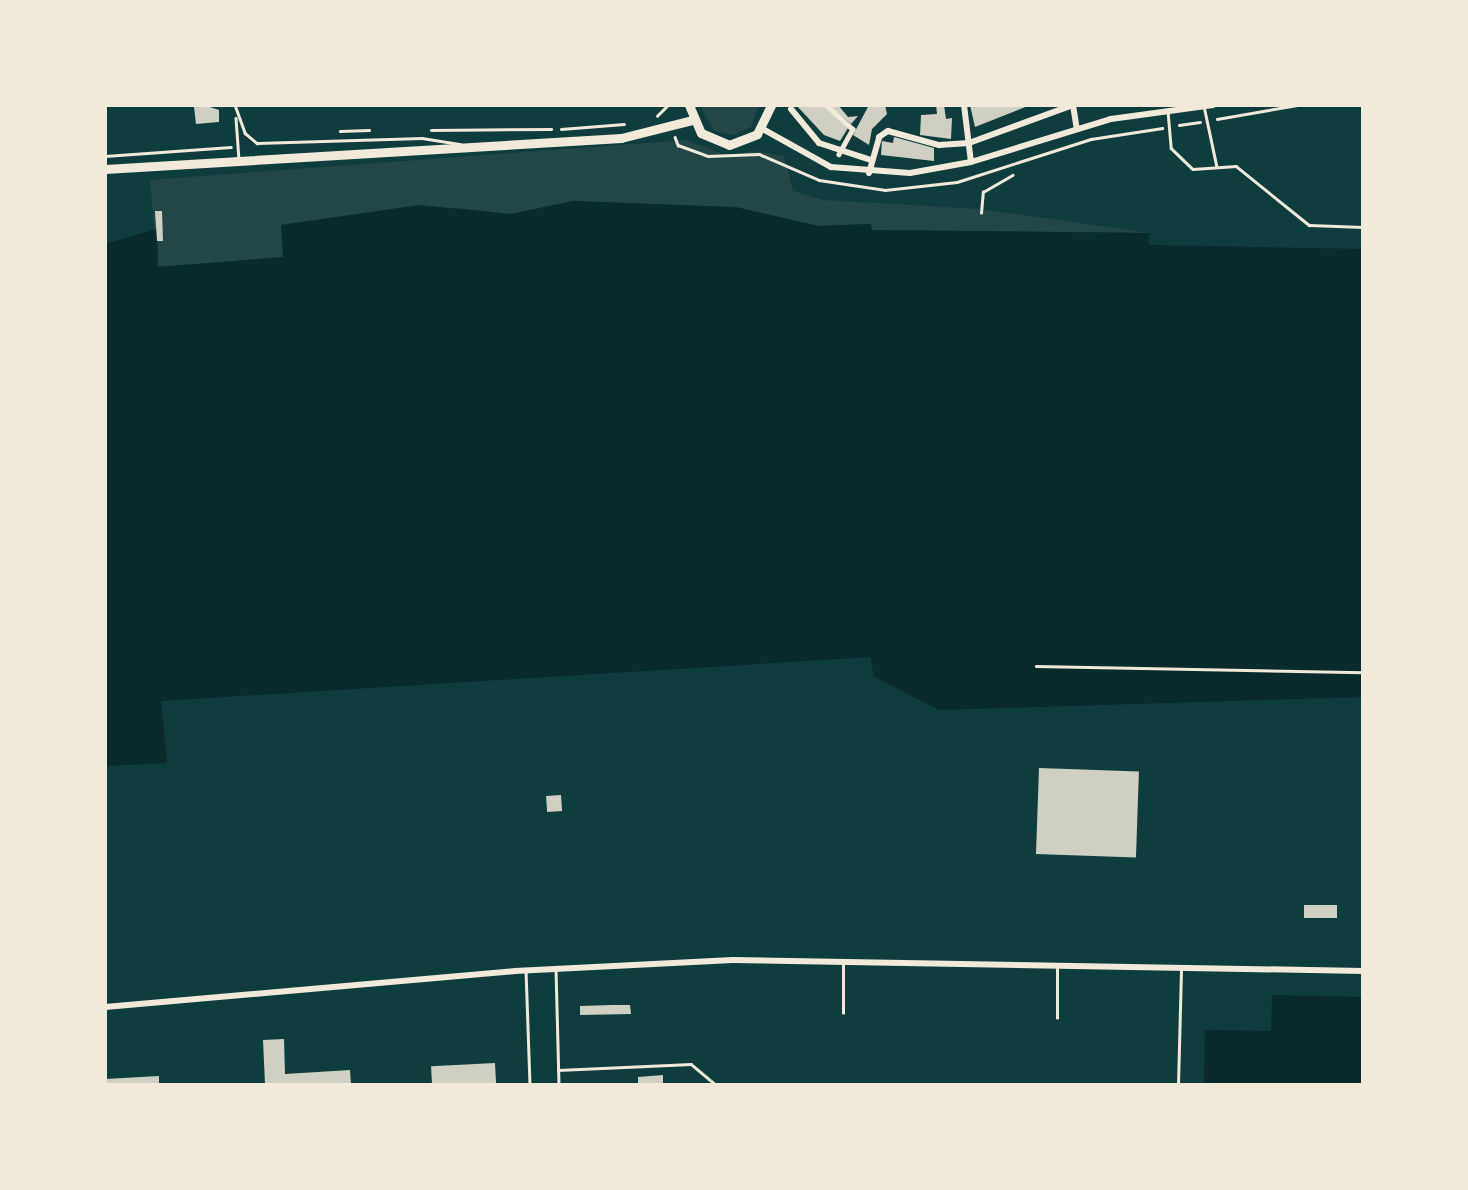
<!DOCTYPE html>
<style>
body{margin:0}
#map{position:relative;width:1468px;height:1190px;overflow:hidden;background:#0f3d3e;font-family:"Zilla Slab",serif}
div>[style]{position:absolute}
.green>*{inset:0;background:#244646}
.water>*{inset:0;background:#0a2a2b}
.building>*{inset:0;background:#cfcfc3;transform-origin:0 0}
.path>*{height:2.5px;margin:-1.25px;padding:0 1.25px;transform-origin:1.25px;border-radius:1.25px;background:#f1e9da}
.service>*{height:2.5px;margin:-1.25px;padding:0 1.25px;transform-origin:1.25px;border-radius:1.25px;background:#f1e9da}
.pedestrian>*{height:4.5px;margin:-2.25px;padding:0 2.25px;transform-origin:2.25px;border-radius:2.25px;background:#f1e9da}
.minor>*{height:6px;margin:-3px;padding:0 3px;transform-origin:3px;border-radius:3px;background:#f1e9da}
.secondary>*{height:9px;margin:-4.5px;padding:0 4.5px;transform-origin:4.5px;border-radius:4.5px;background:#f1e9da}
span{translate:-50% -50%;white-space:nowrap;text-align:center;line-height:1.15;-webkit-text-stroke:6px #f1e9da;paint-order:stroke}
.frame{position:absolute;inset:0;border:107px solid #f1e9da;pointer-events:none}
</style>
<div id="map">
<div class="green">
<div style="clip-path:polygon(759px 105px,751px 127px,734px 135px,714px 131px,700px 106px)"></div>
<div style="clip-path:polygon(685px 140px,729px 156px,754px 151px,784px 156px,793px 191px,823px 200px,980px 209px,1149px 233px,871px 230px,871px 224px,819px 226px,717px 207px,573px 201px,511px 214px,458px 208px,375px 212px,281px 225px,284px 257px,158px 267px,150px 180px)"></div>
</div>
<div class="water">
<div style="clip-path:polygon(573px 201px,736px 207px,819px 226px,871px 224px,872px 230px,1149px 233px,1149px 245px,1363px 249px,1363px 697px,939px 710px,873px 676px,871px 657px,161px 701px,167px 763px,105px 766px,105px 244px,157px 229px,158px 267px,283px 257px,281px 225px,419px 205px,511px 214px)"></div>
<div style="clip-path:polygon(1272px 995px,1363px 997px,1363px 1085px,1204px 1085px,1205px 1030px,1271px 1031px)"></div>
</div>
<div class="building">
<div style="clip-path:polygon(796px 105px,823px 105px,848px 128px,840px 141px,824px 135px)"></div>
<div style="clip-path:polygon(828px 105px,838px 105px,848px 117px,858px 116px,851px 124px)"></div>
<div style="clip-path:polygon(869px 105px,885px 105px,887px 114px,872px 129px,869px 145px,853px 135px)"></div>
<div style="clip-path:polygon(936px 105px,944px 105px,946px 119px,952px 118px,951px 139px,920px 135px,921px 115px,937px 114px)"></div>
<div style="clip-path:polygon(970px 105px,1028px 105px,1028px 106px,975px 127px)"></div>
<div style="clip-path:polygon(207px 106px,219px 110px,219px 122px,196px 124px,194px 107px)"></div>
<div style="clip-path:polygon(894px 137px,934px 148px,934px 161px,881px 155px,882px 141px,893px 143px)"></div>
<div style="clip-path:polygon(155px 211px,162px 211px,163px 241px,157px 241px)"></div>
<div style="left:1039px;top:768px;width:100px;height:86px;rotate:2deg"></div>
<div style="left:561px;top:795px;width:16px;height:15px;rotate:86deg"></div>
<div style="left:1304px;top:905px;width:33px;height:13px"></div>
<div style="clip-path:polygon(612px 1005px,630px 1005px,631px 1014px,580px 1015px,580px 1006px)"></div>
<div style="clip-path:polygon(284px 1039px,285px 1074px,350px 1070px,351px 1085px,265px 1085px,263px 1040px)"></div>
<div style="left:495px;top:1063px;width:22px;height:64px;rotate:87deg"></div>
<div style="clip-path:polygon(663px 1075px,663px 1085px,638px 1085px,638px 1077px)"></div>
<div style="clip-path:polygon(159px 1076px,159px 1085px,105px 1085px,105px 1079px)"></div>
</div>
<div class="path">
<div style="left:657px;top:116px;width:16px;rotate:-45deg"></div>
<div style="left:1217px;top:119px;width:81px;rotate:-9.9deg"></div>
<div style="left:1179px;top:125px;width:21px;rotate:-8deg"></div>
<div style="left:561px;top:129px;width:63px;rotate:-4.5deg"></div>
<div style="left:431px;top:130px;width:120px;rotate:-0.5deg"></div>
<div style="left:340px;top:131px;width:29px;rotate:-2deg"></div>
<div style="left:675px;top:137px;width:9px;rotate:69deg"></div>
<div style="left:678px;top:145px;width:32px;rotate:20deg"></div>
<div style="left:708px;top:156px;width:51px;rotate:-2.2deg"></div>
<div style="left:759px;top:154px;width:65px;rotate:23.4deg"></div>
<div style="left:819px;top:180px;width:67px;rotate:8.6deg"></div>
<div style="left:885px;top:190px;width:72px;rotate:-6.3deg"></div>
<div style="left:957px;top:182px;width:141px;rotate:-17.8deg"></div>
<div style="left:1091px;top:139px;width:72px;rotate:-8.8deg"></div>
<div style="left:105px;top:156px;width:126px;rotate:-4.1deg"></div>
<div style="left:981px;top:213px;width:21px;rotate:-85deg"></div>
<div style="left:983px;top:192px;width:34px;rotate:-30deg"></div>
<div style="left:1036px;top:666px;width:327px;rotate:1.1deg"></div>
</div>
<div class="service">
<div style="left:235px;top:105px;width:30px;rotate:70deg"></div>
<div style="left:245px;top:133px;width:16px;rotate:40deg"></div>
<div style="left:257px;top:143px;width:165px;rotate:-1.7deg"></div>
<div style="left:422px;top:138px;width:39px;rotate:9deg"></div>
<div style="left:1204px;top:106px;width:62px;rotate:78deg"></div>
<div style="left:1168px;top:111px;width:37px;rotate:85deg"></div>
<div style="left:1171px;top:148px;width:30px;rotate:44deg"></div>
<div style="left:1193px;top:169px;width:43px;rotate:-4deg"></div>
<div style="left:1236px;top:166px;width:94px;rotate:38.9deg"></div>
<div style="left:1309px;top:225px;width:54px;rotate:2.1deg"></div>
<div style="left:236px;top:118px;width:42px;rotate:85.9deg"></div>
<div style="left:556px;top:969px;width:116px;rotate:88.5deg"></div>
<div style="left:526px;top:970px;width:115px;rotate:88deg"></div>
<div style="left:843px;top:1013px;width:49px;rotate:-90deg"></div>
<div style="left:1057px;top:1018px;width:53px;rotate:-90deg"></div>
<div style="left:558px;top:1070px;width:133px;rotate:-2.6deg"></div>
<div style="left:691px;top:1064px;width:33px;rotate:40deg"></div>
<div style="left:1178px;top:1085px;width:117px;rotate:-88.5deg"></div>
</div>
<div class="pedestrian">
<div style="left:826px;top:105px;width:36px;rotate:42deg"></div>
<div style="left:853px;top:129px;width:29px;rotate:119deg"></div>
</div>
<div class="minor">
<div style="left:964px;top:105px;width:57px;rotate:83deg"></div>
<div style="left:1073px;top:105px;width:24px;rotate:81deg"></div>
<div style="left:791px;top:109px;width:44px;rotate:50.5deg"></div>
<div style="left:819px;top:143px;width:55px;rotate:18.1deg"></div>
<div style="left:763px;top:129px;width:78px;rotate:29.2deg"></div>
<div style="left:831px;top:167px;width:79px;rotate:4.3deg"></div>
<div style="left:910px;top:173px;width:62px;rotate:-10.2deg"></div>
<div style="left:971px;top:162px;width:146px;rotate:-17.1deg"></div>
<div style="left:1111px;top:119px;width:103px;rotate:-7.8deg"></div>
<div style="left:869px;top:173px;width:37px;rotate:-74deg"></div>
<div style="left:879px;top:137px;width:11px;rotate:-34deg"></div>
<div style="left:888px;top:131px;width:53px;rotate:15.4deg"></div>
<div style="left:939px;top:145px;width:30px;rotate:-4deg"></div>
<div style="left:969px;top:143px;width:111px;rotate:-20.1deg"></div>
<div style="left:105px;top:1007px;width:412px;rotate:-5deg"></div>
<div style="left:515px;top:971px;width:218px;rotate:-2.9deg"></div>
<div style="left:733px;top:960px;width:630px;rotate:1deg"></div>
</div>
<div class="secondary">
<div style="left:689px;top:105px;width:30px;rotate:67deg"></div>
<div style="left:701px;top:133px;width:30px;rotate:23deg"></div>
<div style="left:729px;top:145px;width:30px;rotate:-21deg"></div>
<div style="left:757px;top:134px;width:32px;rotate:-64deg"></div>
<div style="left:105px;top:169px;width:517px;rotate:-3.44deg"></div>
<div style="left:621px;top:138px;width:73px;rotate:-14.2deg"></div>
</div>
<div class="frame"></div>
</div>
